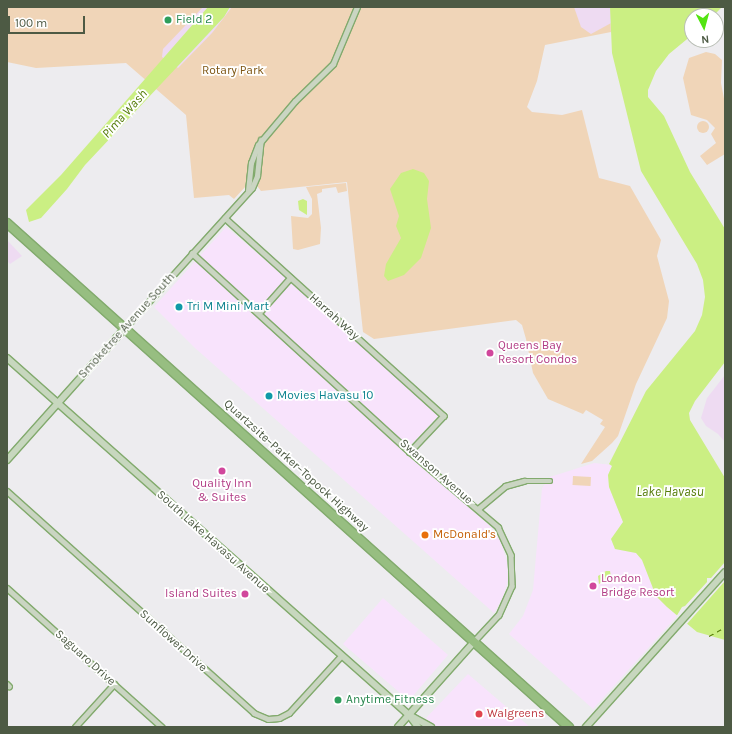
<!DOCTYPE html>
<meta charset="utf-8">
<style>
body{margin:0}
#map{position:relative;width:732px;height:734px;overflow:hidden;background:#edecef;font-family:Karla,sans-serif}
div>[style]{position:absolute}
.commercial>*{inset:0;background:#f8e3fc}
.green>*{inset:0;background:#f0d5b8;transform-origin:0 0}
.round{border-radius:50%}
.sand>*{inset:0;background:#eedbf2}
.water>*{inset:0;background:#cbef83}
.pier>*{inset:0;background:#edecef}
.ferry>*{height:1px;margin-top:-0.5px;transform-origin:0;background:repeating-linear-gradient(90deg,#567d09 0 5px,transparent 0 9px)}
.roads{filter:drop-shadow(1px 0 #82aa6d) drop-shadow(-1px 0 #82aa6d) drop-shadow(0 1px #82aa6d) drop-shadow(0 -1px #82aa6d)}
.street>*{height:4.5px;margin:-2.25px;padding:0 2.25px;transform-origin:2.25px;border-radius:2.25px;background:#cad5c2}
.secondary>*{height:6px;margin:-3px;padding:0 3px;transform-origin:3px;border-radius:3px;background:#c7d7be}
.highway>*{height:8px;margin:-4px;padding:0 4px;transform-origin:4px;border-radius:4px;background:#97be81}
.dots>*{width:11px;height:11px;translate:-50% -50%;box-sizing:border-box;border:2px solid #fff;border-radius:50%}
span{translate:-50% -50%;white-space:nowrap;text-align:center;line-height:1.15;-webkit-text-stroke:3.5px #fff;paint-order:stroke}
.leisure-label{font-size:12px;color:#27864d}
.left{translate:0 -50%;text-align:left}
.park-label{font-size:12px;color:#7e5613}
.culture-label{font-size:12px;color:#0d838f}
.street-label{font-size:12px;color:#4d5a44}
.hotel-label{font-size:12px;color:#b23c85}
.right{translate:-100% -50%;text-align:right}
.food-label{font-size:12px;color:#c56008}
.health-label{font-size:12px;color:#be3a42}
.water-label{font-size:13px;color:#567d09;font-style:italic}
.frame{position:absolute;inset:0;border:8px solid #4d5a44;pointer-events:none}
.north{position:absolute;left:684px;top:8px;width:40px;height:40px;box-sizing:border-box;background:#fff;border:1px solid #b8bdb4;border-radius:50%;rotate:174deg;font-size:11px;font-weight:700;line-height:16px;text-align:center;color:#4d5a44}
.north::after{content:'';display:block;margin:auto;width:14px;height:18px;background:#53e411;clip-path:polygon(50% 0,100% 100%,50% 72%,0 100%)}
.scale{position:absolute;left:8px;top:16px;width:77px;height:18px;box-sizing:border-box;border:2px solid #4d5a44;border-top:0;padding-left:5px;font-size:12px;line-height:14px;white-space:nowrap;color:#4d5a44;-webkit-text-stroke:3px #fff;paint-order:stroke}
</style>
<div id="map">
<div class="commercial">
<div style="clip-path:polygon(226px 227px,297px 287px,438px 416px,404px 452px,490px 526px,500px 540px,507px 562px,508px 580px,503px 597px,494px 613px,195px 348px,154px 307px)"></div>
<div style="clip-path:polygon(594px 463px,612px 465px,608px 475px,609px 487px,623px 522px,611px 539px,615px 549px,636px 553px,642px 560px,656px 596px,677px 616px,593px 709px,509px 634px,523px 616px,533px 590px,542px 488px,550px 477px)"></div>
<div style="clip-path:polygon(383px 598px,448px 655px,412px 697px,406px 698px,343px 644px)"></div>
<div style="clip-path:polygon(468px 674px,530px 727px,436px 727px,426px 718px)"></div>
</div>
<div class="green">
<div style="clip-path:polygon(7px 7px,610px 7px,611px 32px,545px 45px,537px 81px,527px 107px,532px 112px,562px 115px,582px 110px,599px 178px,630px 186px,661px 240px,657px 256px,669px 301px,667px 318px,636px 384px,618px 436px,612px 443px,592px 461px,581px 464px,605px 427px,600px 424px,603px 420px,586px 410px,583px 414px,548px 399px,533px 373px,526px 339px,522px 325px,516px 320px,374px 339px,363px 332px,347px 182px,261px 191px,257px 186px,265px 139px,296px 103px,334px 65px,342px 51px,355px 13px,352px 12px,339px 50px,331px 63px,293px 100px,257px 144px,249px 163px,246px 186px,234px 199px,229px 195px,194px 198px,186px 115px,126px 63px,36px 68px,7px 62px)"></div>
<div style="clip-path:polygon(706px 52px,715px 54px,722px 60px,721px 83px,725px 104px,725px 154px,707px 165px,700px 156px,716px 143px,711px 134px,715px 128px,707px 120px,691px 115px,683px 78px,689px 58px)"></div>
<div class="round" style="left:697px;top:121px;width:12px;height:12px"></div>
<div style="clip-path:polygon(346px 183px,347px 191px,338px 193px,336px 187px,322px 189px,322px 192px,317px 194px,321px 228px,320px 244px,298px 250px,293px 249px,291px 216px,308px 218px,312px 214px,312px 199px,306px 187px)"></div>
<div style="left:573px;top:476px;width:18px;height:9px;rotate:3deg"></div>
</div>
<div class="sand">
<div style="clip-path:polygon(203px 7px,232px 7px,212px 33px,178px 68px,162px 57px,163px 49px)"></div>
<div style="clip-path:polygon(574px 7px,612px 7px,613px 22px,591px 34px,581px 27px)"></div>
<div style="clip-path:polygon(7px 240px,22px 256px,10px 264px,7px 261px)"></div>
<div style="clip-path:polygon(725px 375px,725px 442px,718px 434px,706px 426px,701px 418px,707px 398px)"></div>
</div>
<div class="water">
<div style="clip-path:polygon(208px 7px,230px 7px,224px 17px,85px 165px,67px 189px,41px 218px,29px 222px,26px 210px,61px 175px)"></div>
<div style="clip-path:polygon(610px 7px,722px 7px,713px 16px,692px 16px,692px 35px,669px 54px,656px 71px,648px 90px,648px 97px,664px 116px,690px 172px,725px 229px,725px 362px,695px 401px,689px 413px,690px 420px,725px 478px,725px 640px,697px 632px,667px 607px,656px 596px,642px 560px,636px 553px,615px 549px,611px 539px,623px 522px,609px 487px,608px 475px,612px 466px,609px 464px,646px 391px,695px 331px,702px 315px,705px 297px,703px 280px,697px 264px,641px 171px,612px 53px)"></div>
<div style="clip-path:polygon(413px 169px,424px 173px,429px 181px,427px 199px,431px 228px,421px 258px,404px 275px,388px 281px,384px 276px,386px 264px,401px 238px,396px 226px,399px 216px,390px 189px,401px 173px)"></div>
<div style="clip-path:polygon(303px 199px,307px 201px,307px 215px,299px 210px,298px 201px)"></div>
<div style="clip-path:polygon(606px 571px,610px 571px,611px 577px,599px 584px,598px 576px)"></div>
</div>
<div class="pier">
<div style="clip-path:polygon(725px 562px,725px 581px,686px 625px,676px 617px,682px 607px,685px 606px,707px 582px,707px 578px,711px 578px)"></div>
</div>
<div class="ferry">
<div style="left:709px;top:636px;width:18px;rotate:-29deg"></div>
</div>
<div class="roads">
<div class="street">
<div style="left:248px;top:191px;width:28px;rotate:-84deg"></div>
<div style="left:251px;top:163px;width:19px;rotate:-69deg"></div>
<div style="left:258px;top:145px;width:57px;rotate:-49.9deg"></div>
<div style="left:295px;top:101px;width:53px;rotate:-44.2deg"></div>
<div style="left:333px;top:64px;width:62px;rotate:-67.2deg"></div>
<div style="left:225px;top:218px;width:295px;rotate:42.1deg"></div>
<div style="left:444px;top:416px;width:50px;rotate:133.4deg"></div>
<div style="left:192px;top:253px;width:295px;rotate:42.4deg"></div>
<div style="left:410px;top:452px;width:116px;rotate:40.4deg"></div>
<div style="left:498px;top:527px;width:31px;rotate:65deg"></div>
<div style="left:511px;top:555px;width:31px;rotate:88deg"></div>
<div style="left:512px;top:586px;width:32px;rotate:114deg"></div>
<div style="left:499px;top:615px;width:37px;rotate:133deg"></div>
<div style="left:259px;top:313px;width:47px;rotate:-48.5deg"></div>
<div style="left:124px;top:329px;width:190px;rotate:-47.8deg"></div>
<div style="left:252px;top:188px;width:13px;rotate:-67deg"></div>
<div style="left:257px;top:176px;width:36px;rotate:-84deg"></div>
<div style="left:7px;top:491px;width:332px;rotate:41.9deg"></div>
<div style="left:254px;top:713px;width:15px;rotate:23deg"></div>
<div style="left:268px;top:719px;width:11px;rotate:-5deg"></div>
<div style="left:279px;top:718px;width:11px;rotate:-27deg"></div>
<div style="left:289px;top:713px;width:77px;rotate:-47.6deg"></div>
<div style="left:478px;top:509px;width:35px;rotate:-40deg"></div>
<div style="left:505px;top:486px;width:20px;rotate:-15deg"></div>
<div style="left:524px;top:481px;width:26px"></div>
<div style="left:7px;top:588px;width:208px;rotate:41.9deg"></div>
<div style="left:7px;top:684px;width:3px;rotate:45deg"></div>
<div style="left:75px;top:727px;width:58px;rotate:-47.8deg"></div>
</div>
<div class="secondary">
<div style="left:7px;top:358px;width:538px;rotate:41.61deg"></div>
<div style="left:409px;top:715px;width:15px;rotate:53deg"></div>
<div style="left:7px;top:460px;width:176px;rotate:-48.2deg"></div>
<div style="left:411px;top:716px;width:23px;rotate:29deg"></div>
<div style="left:398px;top:727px;width:114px;rotate:-48.2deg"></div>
<div style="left:586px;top:727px;width:208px;rotate:-48.1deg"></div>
</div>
<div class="highway">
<div style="left:7px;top:223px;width:755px;rotate:41.89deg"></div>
</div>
</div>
<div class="dots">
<div style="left:168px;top:20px;background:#2e9e5b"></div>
<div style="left:179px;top:307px;background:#0f9aa8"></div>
<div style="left:490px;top:353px;background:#d1479c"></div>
<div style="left:269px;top:396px;background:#0f9aa8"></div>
<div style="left:222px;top:471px;background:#d1479c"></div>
<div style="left:425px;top:535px;background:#e8710a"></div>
<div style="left:593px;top:586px;background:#d1479c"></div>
<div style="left:245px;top:594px;background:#d1479c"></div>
<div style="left:338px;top:700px;background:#2e9e5b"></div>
<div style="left:479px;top:714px;background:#e0444e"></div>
</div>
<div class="leisure-label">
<span class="left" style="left:176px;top:20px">Field 2</span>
<span class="left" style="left:346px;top:700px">Anytime Fitness</span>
</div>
<div class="park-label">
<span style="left:233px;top:71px">Rotary Park</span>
</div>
<div class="culture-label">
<span class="left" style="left:187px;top:307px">Tri M Mini Mart</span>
<span class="left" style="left:277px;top:396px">Movies Havasu 10</span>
</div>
<div class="street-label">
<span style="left:334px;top:317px;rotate:42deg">Harrah Way</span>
<span style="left:127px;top:326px;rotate:-48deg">Smoketree Avenue South</span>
<span style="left:296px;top:466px;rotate:42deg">Quartzsite–Parker–Topock Highway</span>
<span style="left:436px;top:472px;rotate:41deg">Swanson Avenue</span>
<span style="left:213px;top:542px;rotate:42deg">South Lake Havasu Avenue</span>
<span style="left:173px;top:641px;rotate:42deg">Sunflower Drive</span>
<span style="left:85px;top:658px;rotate:42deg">Saguaro Drive</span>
</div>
<div class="hotel-label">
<span class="left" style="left:498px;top:353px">Queens Bay<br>Resort Condos</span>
<span style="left:222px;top:491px">Quality Inn<br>&amp; Suites</span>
<span class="left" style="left:601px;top:586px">London<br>Bridge Resort</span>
<span class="right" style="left:237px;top:594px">Island Suites</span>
</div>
<div class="food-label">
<span class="left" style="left:433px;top:535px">McDonald's</span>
</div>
<div class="health-label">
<span class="left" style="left:487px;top:714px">Walgreens</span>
</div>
<div class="water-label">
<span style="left:125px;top:114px;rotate:-48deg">Pima Wash</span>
<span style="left:670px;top:492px">Lake Havasu</span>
</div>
<div class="frame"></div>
<div class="north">N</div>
<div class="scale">100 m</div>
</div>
